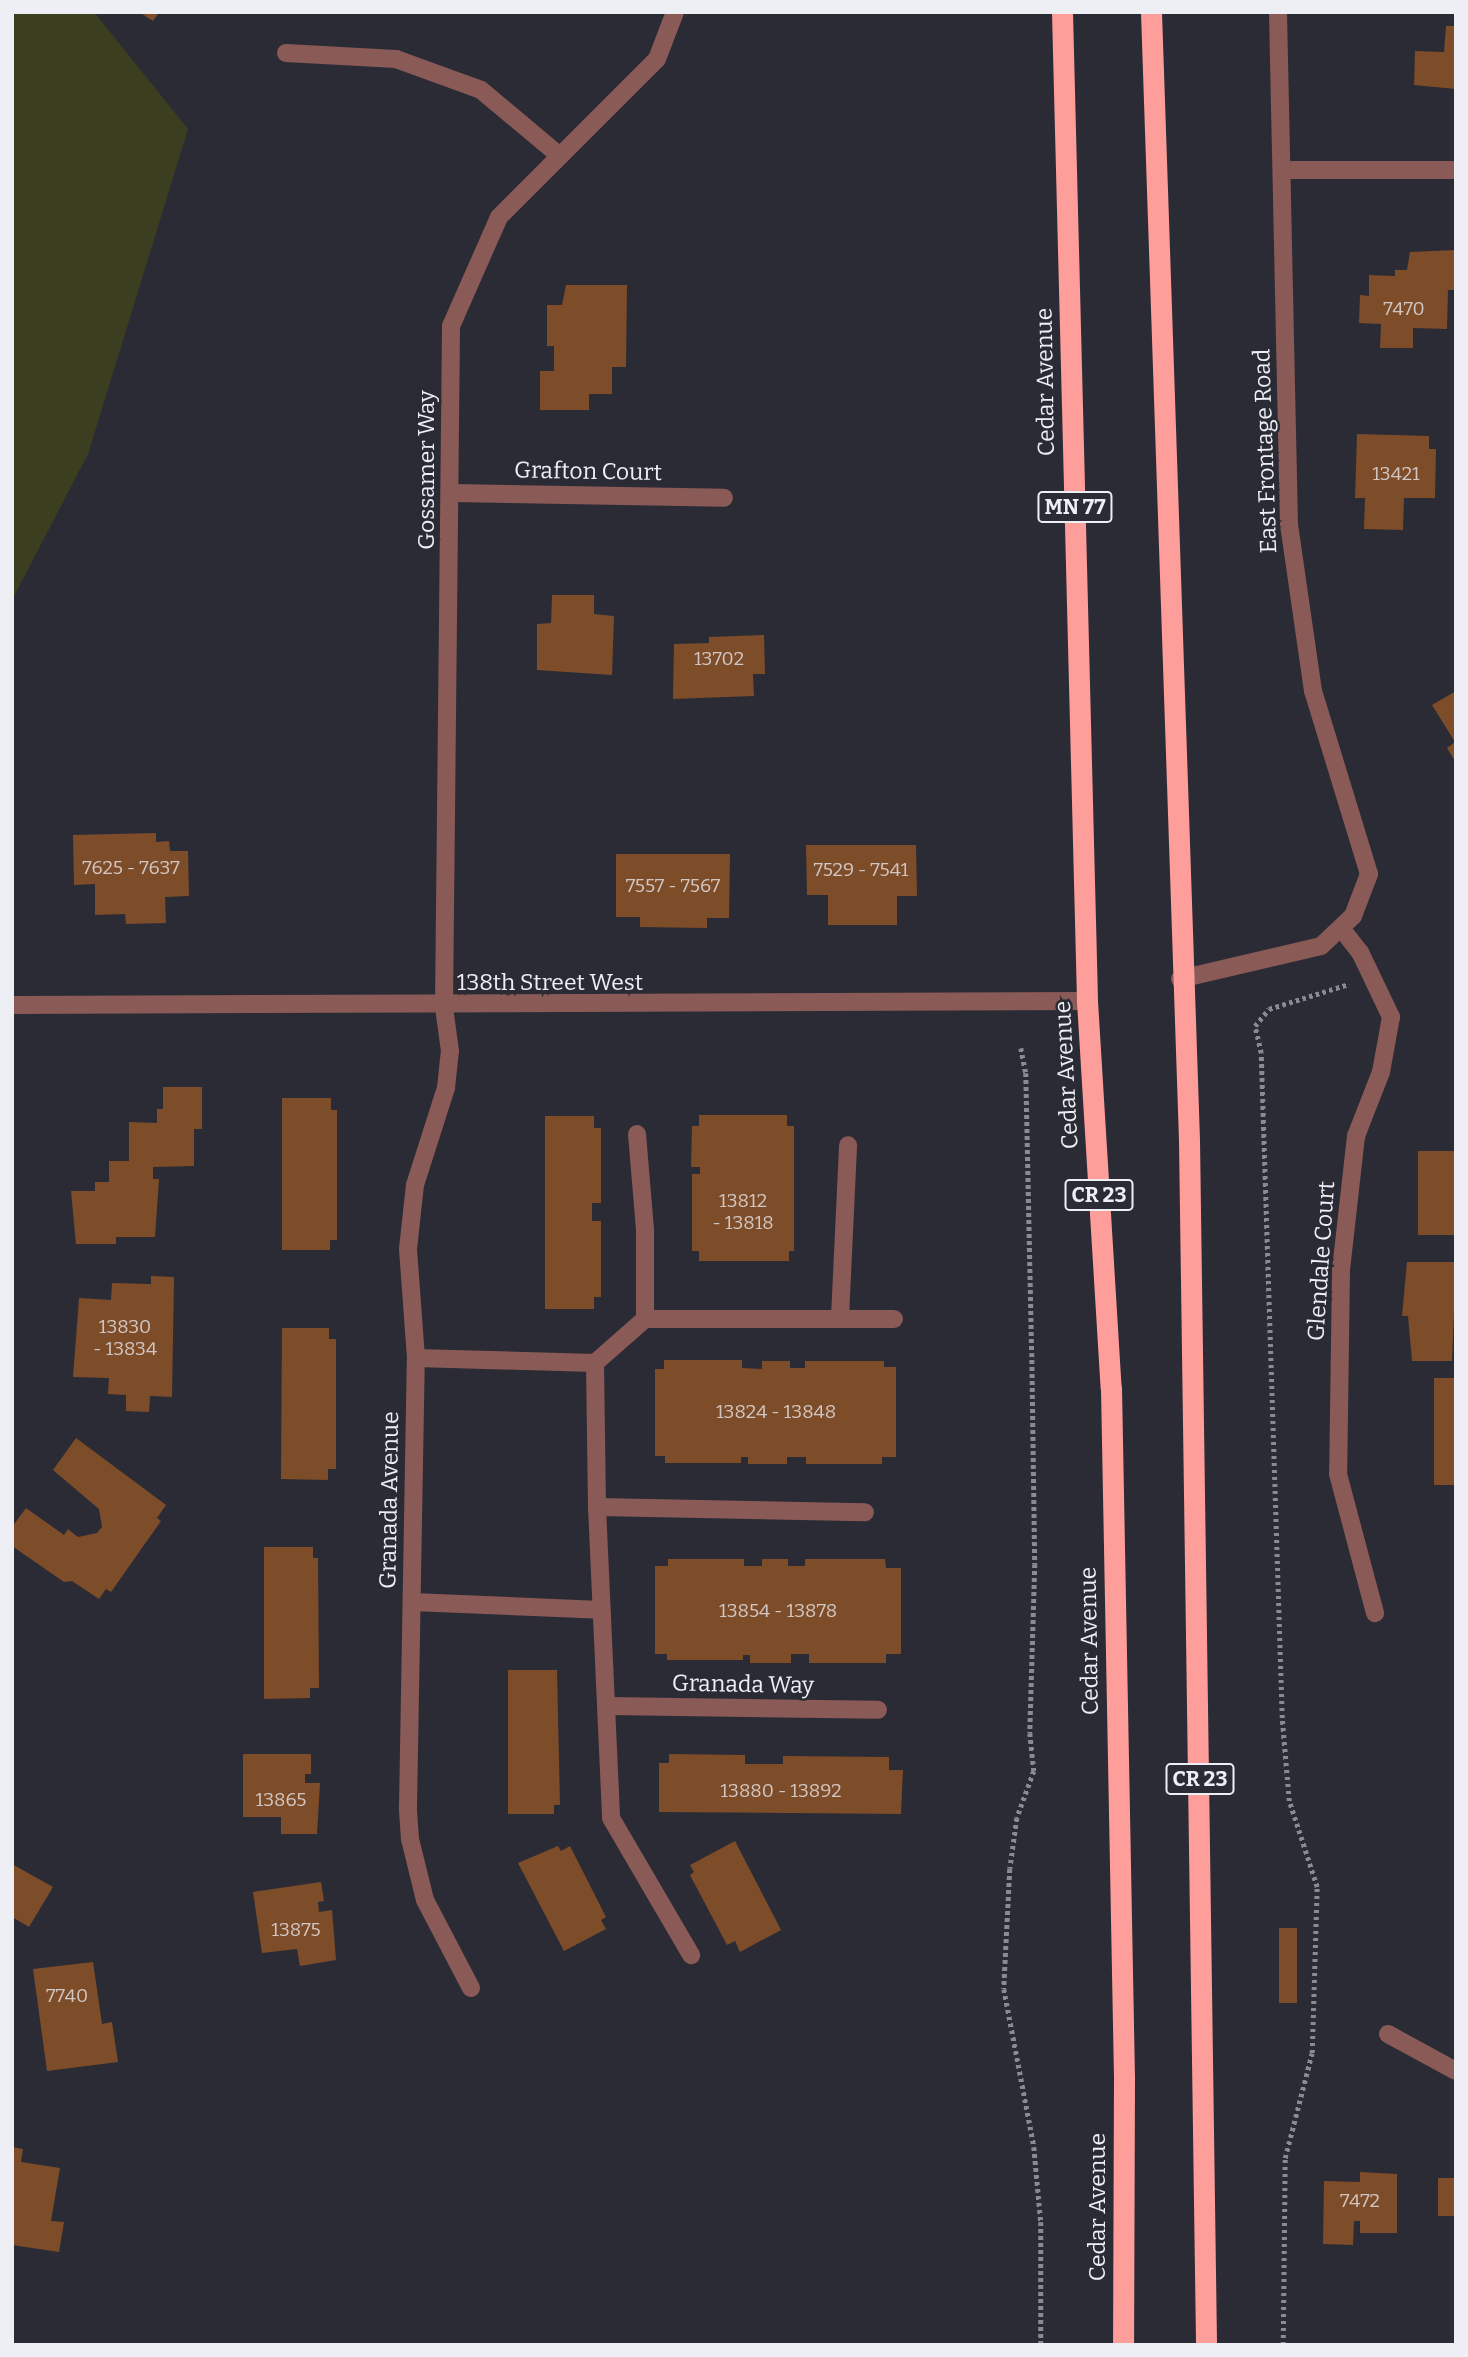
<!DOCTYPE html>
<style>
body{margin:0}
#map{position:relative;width:1468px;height:2357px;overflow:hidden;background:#2b2b35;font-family:Bitter,serif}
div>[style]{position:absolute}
.green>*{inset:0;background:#3c3f1f}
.building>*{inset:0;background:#7d4c29;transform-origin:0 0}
.path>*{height:4.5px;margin-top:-2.25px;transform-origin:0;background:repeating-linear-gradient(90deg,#8a8a92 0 3.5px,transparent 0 7px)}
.minor>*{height:18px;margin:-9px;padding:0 9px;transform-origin:9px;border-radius:9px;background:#8a5a57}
.highway>*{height:21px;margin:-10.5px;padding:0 10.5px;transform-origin:10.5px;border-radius:10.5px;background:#fd9e9a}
span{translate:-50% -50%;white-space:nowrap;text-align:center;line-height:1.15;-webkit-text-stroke:5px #2b2b35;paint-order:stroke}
.number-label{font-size:19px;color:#d2c6c2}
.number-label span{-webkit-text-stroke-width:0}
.shield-label span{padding:2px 5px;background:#2b2b35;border:2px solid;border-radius:5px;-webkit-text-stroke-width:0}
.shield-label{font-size:21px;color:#eeeef5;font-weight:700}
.street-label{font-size:23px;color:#eeeef5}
.frame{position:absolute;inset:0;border:14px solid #eeeef5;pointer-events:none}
</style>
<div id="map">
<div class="green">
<div style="clip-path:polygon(12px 12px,94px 12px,188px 129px,88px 454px,12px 600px)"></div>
</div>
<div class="building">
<div style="clip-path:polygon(139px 12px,159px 12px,153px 21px)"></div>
<div style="clip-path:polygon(1446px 26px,1456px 26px,1456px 89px,1414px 85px,1415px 51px,1444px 52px)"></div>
<div style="clip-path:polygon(1456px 250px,1456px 290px,1448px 290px,1447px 329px,1413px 328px,1413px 348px,1380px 348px,1381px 324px,1359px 323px,1360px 295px,1369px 296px,1369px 275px,1395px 276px,1395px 270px,1407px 270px,1410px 252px)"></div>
<div style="clip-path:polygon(566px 285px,627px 285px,626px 367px,612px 367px,612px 394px,589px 394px,589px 410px,540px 410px,540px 371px,554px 371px,554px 346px,547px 346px,547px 305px,562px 305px)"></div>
<div style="clip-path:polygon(1357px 434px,1429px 436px,1429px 449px,1436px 449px,1435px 498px,1404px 498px,1403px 530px,1364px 529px,1365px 498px,1355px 498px)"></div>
<div style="clip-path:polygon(552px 595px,594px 595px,594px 614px,614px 616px,612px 675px,537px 670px,537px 624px,551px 623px)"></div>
<div style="clip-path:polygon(764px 635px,765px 674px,753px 674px,754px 696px,673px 699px,674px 644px,709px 643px,709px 637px)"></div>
<div style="clip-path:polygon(1456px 691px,1456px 763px,1447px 748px,1455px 742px,1432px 705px)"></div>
<div style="clip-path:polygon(156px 833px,156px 842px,169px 841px,170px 851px,188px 851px,189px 896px,165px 897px,166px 923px,126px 924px,125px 914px,95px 915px,95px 884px,74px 885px,73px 835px)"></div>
<div style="clip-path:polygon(806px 845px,916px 845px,917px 896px,897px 896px,897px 925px,828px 925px,828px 895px,807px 895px)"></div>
<div style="clip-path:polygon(616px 854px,730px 854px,729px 918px,707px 918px,707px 928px,640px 927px,640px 917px,616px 917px)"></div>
<div style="clip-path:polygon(163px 1087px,202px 1087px,202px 1129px,194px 1129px,194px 1166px,153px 1167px,153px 1179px,159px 1179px,155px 1237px,116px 1237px,116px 1244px,76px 1244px,71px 1191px,95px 1191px,95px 1182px,109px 1182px,109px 1161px,129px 1161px,129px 1122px,157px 1123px,157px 1109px,163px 1109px)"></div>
<div style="clip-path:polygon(282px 1098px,331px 1098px,331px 1110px,337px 1110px,337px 1240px,330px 1240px,330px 1250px,282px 1250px)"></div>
<div style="clip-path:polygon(699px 1115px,787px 1115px,787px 1126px,794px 1126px,794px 1251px,789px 1251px,789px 1261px,699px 1261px,699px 1251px,692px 1251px,692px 1174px,700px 1174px,700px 1167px,691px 1167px,692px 1126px,699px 1126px)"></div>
<div style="clip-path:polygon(545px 1116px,594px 1116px,594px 1128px,601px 1128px,601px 1203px,592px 1203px,592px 1221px,601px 1221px,601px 1297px,594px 1297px,594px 1309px,545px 1309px)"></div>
<div style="left:1456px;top:1151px;width:84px;height:38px;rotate:90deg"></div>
<div style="clip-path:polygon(1407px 1262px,1456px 1262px,1452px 1361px,1412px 1361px,1408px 1316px,1402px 1316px)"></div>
<div style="clip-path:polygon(151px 1276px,174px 1277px,172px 1397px,150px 1396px,149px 1412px,126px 1411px,126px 1395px,108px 1394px,109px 1378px,73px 1377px,79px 1298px,111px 1300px,112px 1283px,151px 1284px)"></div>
<div style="clip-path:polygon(282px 1328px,329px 1328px,329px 1339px,336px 1339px,336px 1469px,328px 1469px,328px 1480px,281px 1479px)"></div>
<div style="clip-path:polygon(664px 1360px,742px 1360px,742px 1368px,762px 1369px,762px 1361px,790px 1361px,790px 1368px,805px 1368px,805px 1361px,884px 1361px,884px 1367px,896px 1367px,896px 1457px,882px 1457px,882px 1464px,806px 1464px,806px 1457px,787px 1457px,787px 1464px,748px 1464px,748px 1457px,741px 1457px,741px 1463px,665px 1463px,665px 1456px,655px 1456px,655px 1369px,664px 1369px)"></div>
<div style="left:1434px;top:1378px;width:22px;height:107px"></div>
<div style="clip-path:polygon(76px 1438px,166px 1505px,157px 1518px,161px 1521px,111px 1592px,106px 1589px,99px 1599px,72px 1581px,64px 1582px,12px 1546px,12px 1527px,26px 1508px,64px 1535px,68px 1529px,78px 1537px,97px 1533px,102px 1527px,99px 1509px,53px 1470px)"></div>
<div style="clip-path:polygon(264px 1547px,313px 1547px,313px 1558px,318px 1558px,319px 1688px,310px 1688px,310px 1698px,264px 1699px)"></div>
<div style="clip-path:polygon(668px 1559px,744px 1559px,744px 1566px,762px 1566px,762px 1559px,788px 1559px,788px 1566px,805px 1566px,805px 1559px,885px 1559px,886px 1568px,901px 1568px,901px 1654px,886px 1654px,886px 1663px,809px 1663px,809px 1654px,791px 1654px,791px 1663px,750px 1663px,750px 1655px,743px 1655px,743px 1660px,667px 1660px,667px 1654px,655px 1654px,655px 1566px,668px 1566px)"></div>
<div style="clip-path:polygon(508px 1670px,557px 1670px,560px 1805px,554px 1805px,554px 1814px,508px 1814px)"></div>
<div style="clip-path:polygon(243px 1754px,311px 1754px,311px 1774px,305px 1774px,305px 1783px,320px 1783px,317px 1834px,281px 1834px,281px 1817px,243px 1817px)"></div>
<div style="clip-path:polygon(669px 1754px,745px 1755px,745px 1764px,783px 1764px,783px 1756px,889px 1757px,889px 1770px,903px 1770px,901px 1814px,659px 1812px,659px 1763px,669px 1763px)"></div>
<div style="clip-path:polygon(735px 1841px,781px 1930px,740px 1952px,735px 1941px,727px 1945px,690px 1875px,694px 1872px,690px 1865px)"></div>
<div style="clip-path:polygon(558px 1846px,561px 1851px,570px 1846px,606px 1917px,601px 1920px,606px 1929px,564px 1951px,518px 1863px)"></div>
<div style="clip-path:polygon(12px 1864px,53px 1887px,29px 1927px,12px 1917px)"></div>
<div style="clip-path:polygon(321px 1882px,324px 1901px,318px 1902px,319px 1912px,332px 1910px,336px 1960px,300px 1966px,297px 1949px,262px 1953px,253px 1892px)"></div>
<div style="left:1279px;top:1928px;width:18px;height:75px"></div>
<div style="clip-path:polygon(93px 1962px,102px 2024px,112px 2022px,118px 2062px,47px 2071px,33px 1969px)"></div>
<div style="clip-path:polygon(12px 2147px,23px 2149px,21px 2162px,60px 2168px,51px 2221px,64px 2222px,59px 2252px,12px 2245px)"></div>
<div style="clip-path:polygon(1360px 2172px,1397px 2174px,1397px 2233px,1360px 2233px,1360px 2221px,1354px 2221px,1353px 2245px,1323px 2244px,1324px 2181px,1360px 2182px)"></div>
<div style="left:1456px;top:2178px;width:38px;height:18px;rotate:90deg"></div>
</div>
<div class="path">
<div style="left:1021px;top:1048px;width:25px;rotate:79deg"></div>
<div style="left:1026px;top:1073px;width:280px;rotate:88.8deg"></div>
<div style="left:1032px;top:1353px;width:211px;rotate:89.2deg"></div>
<div style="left:1035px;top:1564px;width:169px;rotate:91.7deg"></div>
<div style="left:1030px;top:1733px;width:38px;rotate:84deg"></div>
<div style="left:1034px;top:1771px;width:50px;rotate:109.9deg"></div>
<div style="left:1017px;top:1818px;width:51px;rotate:97.8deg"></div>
<div style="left:1010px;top:1869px;width:120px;rotate:92.9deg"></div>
<div style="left:1004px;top:1989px;width:161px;rotate:79.2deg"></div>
<div style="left:1034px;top:2147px;width:75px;rotate:84.7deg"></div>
<div style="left:1041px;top:2222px;width:123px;rotate:90deg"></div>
<div style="left:1283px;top:2345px;width:187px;rotate:-89.4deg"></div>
<div style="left:1285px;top:2158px;width:108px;rotate:-75.6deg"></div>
<div style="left:1312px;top:2053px;width:166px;rotate:-88.3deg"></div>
<div style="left:1317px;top:1887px;width:90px;rotate:-108deg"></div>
<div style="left:1289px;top:1801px;width:83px;rotate:-94.8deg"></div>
<div style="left:1282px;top:1718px;width:665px;rotate:-91.81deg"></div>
<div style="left:1261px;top:1053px;width:28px;rotate:-103deg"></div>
<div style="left:1255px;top:1026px;width:22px;rotate:-51deg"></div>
<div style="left:1269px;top:1009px;width:84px;rotate:-17.4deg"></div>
</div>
<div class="minor">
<div style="left:286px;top:53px;width:110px;rotate:3.1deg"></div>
<div style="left:396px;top:59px;width:90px;rotate:20deg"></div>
<div style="left:481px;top:90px;width:103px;rotate:39.9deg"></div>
<div style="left:1282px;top:170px;width:174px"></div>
<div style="left:451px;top:493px;width:273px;rotate:1deg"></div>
<div style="left:1341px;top:928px;width:31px;rotate:52deg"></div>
<div style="left:1360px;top:952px;width:72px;rotate:64.5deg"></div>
<div style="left:1391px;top:1017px;width:56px;rotate:100.3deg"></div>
<div style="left:1381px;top:1072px;width:69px;rotate:111.3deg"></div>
<div style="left:1356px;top:1136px;width:135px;rotate:96.4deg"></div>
<div style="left:1341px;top:1270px;width:204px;rotate:90.8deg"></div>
<div style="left:1338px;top:1474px;width:144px;rotate:75.1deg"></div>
<div style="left:1180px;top:979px;width:145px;rotate:-13.2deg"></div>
<div style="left:1321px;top:946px;width:44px;rotate:-43.2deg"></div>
<div style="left:1353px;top:916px;width:45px;rotate:-69.1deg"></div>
<div style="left:1369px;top:874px;width:191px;rotate:-107deg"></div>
<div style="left:1313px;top:691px;width:168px;rotate:-98.2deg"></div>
<div style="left:1289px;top:525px;width:513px;rotate:-91.23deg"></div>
<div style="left:12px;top:1005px;width:1075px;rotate:-0.21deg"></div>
<div style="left:637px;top:1134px;width:96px;rotate:85.2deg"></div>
<div style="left:645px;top:1230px;width:89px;rotate:90deg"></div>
<div style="left:645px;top:1319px;width:67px;rotate:138.7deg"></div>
<div style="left:595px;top:1363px;width:144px;rotate:89.2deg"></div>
<div style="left:597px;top:1507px;width:311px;rotate:87.4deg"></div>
<div style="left:611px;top:1818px;width:159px;rotate:59.7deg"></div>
<div style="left:840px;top:1317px;width:172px;rotate:-87.3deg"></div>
<div style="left:645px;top:1319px;width:249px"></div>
<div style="left:416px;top:1358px;width:179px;rotate:1.6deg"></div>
<div style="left:597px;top:1507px;width:268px;rotate:1.1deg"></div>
<div style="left:412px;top:1602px;width:188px;rotate:2.4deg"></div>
<div style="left:608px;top:1706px;width:270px;rotate:0.8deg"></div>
<div style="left:471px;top:1988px;width:99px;rotate:-117.6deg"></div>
<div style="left:425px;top:1900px;width:63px;rotate:-103.8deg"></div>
<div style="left:410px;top:1839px;width:32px;rotate:-94deg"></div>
<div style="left:408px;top:1807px;width:449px;rotate:-89deg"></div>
<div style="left:416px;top:1358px;width:109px;rotate:-94.2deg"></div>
<div style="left:408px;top:1249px;width:64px;rotate:-83.8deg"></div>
<div style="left:415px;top:1185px;width:102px;rotate:-72.3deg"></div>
<div style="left:446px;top:1088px;width:37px;rotate:-84deg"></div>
<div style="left:450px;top:1051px;width:44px;rotate:-97.8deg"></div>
<div style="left:444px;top:1007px;width:681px;rotate:-89.41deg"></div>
<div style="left:451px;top:326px;width:119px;rotate:-66.2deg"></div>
<div style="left:499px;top:217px;width:223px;rotate:-45deg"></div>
<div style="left:657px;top:59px;width:50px;rotate:-69deg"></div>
<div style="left:1388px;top:2034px;width:77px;rotate:28.6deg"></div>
</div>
<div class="highway">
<div style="left:1062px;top:12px;width:989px;rotate:88.55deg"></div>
<div style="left:1087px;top:1001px;width:388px;rotate:86.5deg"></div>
<div style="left:1111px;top:1388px;width:689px;rotate:88.92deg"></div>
<div style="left:1124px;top:2077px;width:268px;rotate:90.2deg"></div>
<div style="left:1151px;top:12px;width:1129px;rotate:88.07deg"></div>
<div style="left:1189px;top:1140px;width:1205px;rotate:89.19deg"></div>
</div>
<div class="number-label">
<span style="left:1404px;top:309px">7470</span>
<span style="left:1396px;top:474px">13421</span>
<span style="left:719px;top:659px">13702</span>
<span style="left:131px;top:868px">7625 - 7637</span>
<span style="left:861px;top:870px">7529 - 7541</span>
<span style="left:673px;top:886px">7557 - 7567</span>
<span style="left:743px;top:1212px">13812<br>- 13818</span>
<span style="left:125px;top:1338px">13830<br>- 13834</span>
<span style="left:776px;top:1412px">13824 - 13848</span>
<span style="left:778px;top:1611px">13854 - 13878</span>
<span style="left:781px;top:1791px">13880 - 13892</span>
<span style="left:281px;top:1800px">13865</span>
<span style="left:296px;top:1930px">13875</span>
<span style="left:67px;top:1996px">7740</span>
<span style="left:1360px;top:2201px">7472</span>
</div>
<div class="shield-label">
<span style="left:1075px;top:507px">MN 77</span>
<span style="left:1099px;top:1195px">CR 23</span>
<span style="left:1200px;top:1779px">CR 23</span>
</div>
<div class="street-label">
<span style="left:1045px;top:382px;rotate:-91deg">Cedar Avenue</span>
<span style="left:1265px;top:451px;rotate:-92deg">East Frontage Road</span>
<span style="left:426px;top:470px;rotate:-90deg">Gossamer Way</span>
<span style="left:588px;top:471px;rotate:1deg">Grafton Court</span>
<span style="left:550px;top:982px">138th Street West</span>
<span style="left:1066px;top:1075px;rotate:-93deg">Cedar Avenue</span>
<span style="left:1321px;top:1261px;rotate:-86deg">Glendale Court</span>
<span style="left:389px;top:1500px;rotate:-89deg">Granada Avenue</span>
<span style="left:1089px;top:1641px;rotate:-91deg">Cedar Avenue</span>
<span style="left:743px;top:1684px;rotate:1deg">Granada Way</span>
<span style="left:1097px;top:2207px;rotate:-90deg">Cedar Avenue</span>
</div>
<div class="frame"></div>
</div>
